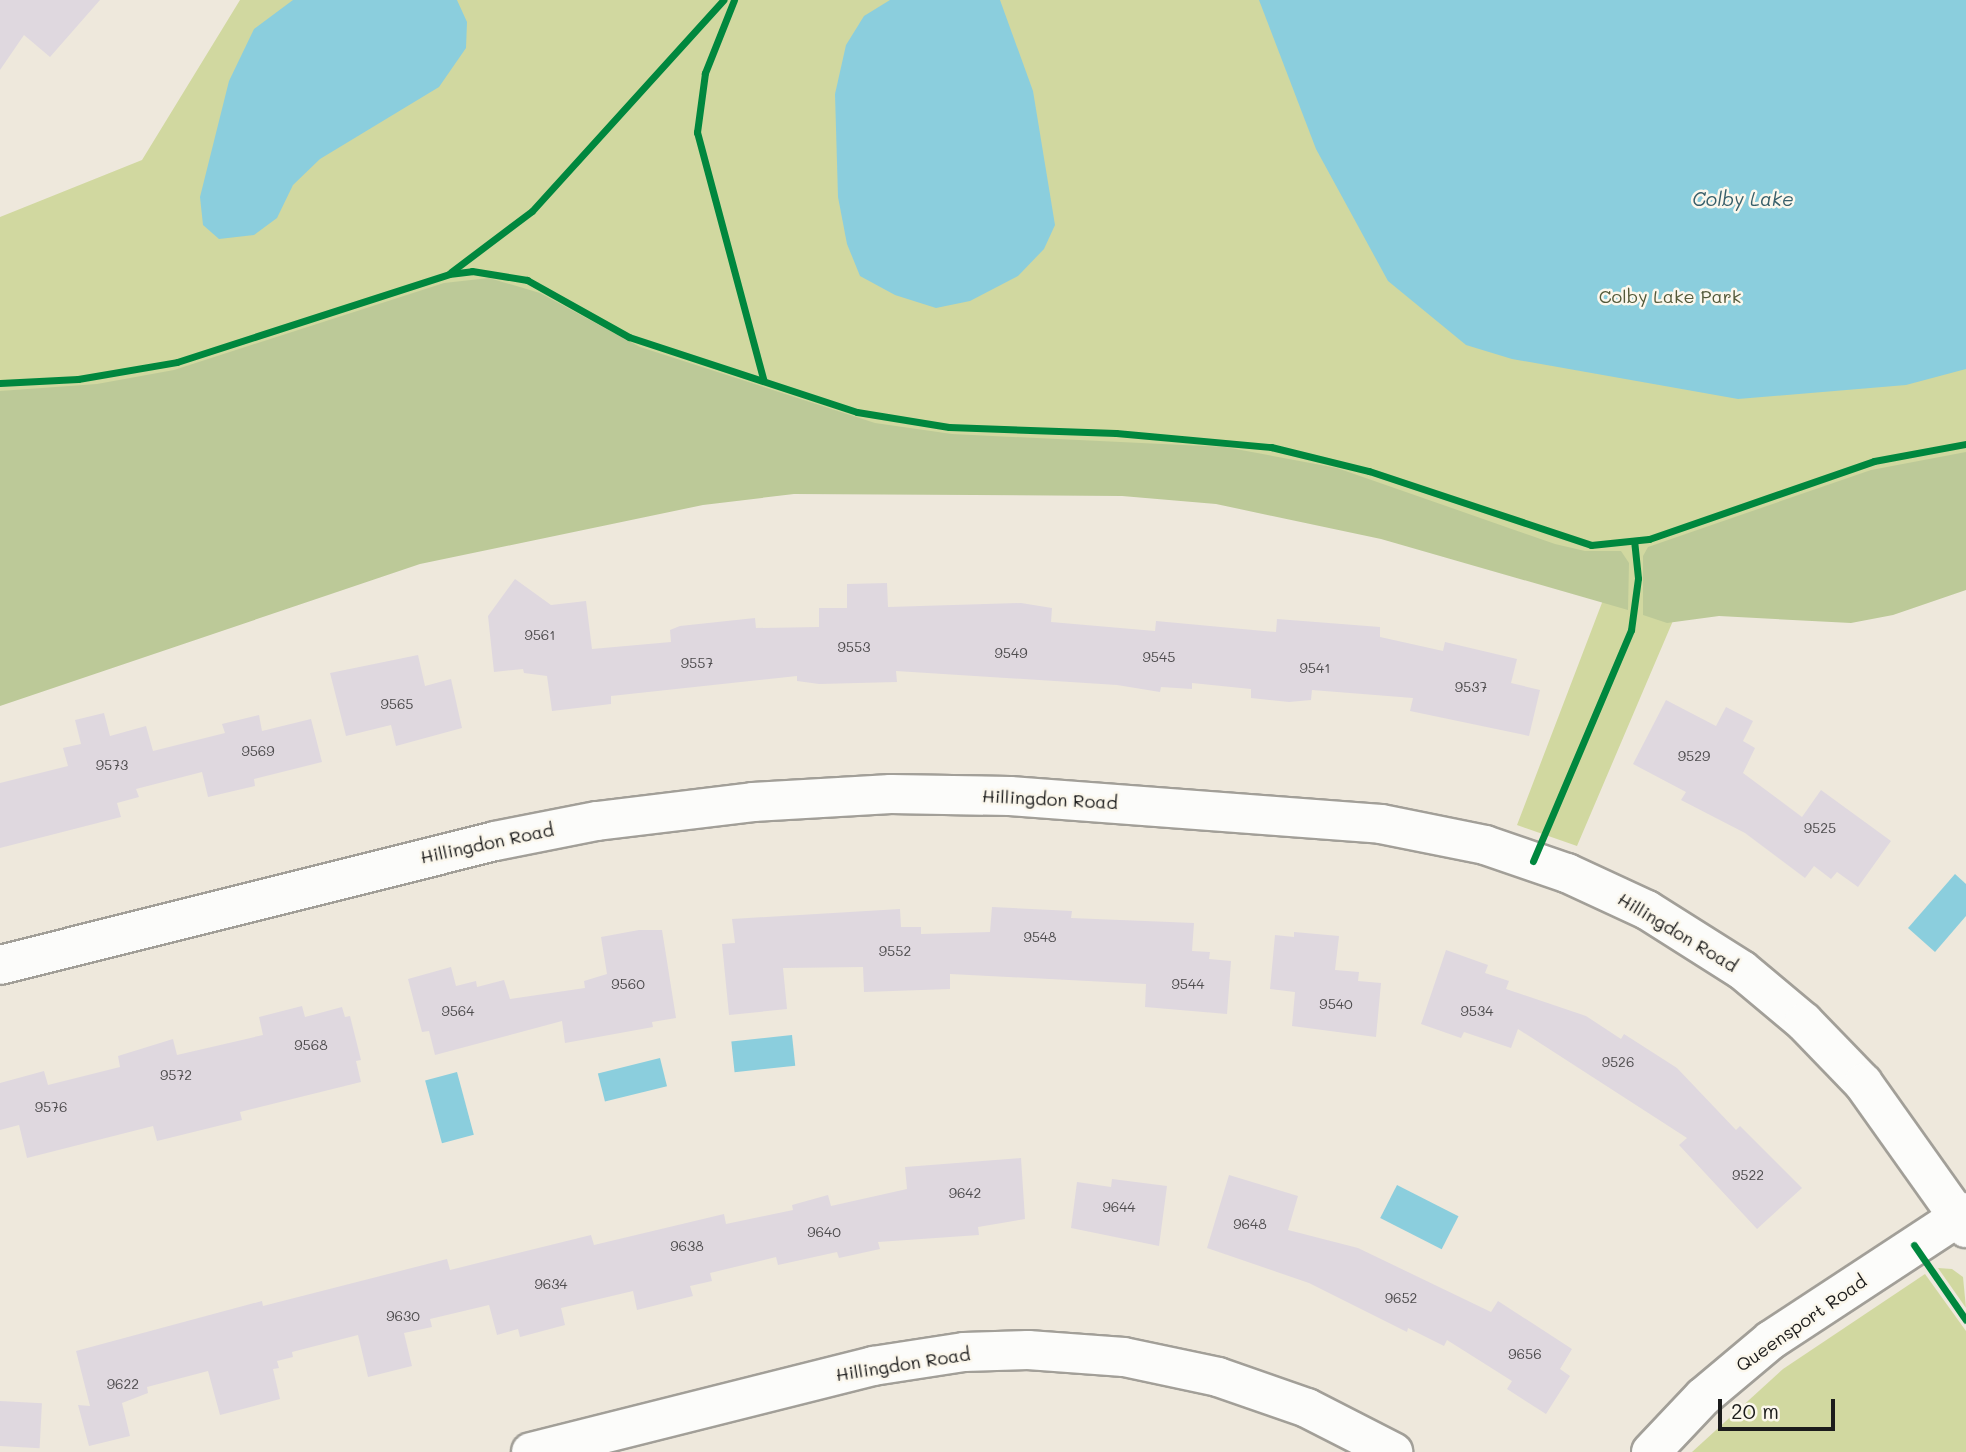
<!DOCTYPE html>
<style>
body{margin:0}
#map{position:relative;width:1966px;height:1452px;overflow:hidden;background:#eee8dc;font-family:Mali,sans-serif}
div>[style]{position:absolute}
.green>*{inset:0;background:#d1d8a0}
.forest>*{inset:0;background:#bcc998}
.water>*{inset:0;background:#8bcedd;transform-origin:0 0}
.building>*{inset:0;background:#dfd8df;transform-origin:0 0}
.roads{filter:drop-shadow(2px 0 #a29f98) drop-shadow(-2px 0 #a29f98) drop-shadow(0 2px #a29f98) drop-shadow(0 -2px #a29f98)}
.street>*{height:38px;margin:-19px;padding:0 19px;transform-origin:19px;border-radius:19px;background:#fcfcfa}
.cycleway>*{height:7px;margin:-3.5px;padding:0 3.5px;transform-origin:3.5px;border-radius:3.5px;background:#00873e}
span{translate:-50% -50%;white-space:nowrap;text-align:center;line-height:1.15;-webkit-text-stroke:5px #fbf7ec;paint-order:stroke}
.number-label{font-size:14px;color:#4d4b4d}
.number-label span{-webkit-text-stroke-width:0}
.park-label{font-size:18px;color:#535939}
.street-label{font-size:18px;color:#1c1c1c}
.water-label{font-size:19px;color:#375f6a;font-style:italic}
.scale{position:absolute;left:1718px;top:1399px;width:117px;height:32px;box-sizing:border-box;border:4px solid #1c1c1c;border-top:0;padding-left:9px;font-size:21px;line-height:24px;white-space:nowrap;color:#1c1c1c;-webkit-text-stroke:5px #fbf7ec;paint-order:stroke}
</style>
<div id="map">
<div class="green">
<div style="clip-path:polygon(240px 0,1966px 0,1966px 578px,1681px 602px,1577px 846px,1517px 825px,1608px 587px,1224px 488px,780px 483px,443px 533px,0 666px,0 217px,142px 160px)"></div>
<div style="clip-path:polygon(1938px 1268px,1952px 1269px,1963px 1277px,1966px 1308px)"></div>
<div style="clip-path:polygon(1925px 1274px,1966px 1331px,1966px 1452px,1692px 1452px,1783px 1369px)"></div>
</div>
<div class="forest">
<div style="clip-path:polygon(489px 278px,540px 293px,640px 347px,875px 423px,952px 434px,1225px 447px,1337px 468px,1555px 544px,1585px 551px,1621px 551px,1629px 563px,1628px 610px,1381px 539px,1216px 504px,1122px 496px,794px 494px,703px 505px,420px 564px,0 706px,0 391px,97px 384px,174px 370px,444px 283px)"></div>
<div style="clip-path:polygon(1966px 452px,1966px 590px,1893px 615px,1851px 623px,1719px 616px,1667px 623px,1643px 615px,1643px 556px,1648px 547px,1871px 470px)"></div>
</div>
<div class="water">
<div style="clip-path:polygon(293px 0,457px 0,467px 22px,466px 48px,439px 87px,320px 159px,293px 185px,277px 218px,254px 235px,219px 239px,203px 225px,200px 197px,229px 81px,254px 29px)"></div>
<div style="clip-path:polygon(890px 0,1000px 0,1033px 91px,1055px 225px,1044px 249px,1018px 276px,970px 301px,936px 308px,895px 295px,860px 276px,847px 244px,838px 197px,835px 94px,846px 45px,864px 16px)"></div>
<div style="clip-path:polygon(1259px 0,1966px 0,1966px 369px,1906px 385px,1738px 399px,1512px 359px,1466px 345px,1388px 281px,1316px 149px)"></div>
<div style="clip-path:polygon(1955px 874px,1966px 884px,1966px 916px,1935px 952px,1908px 928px)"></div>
<div style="left:792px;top:1035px;width:31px;height:61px;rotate:84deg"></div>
<div style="left:660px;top:1058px;width:29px;height:64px;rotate:76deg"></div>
<div style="left:457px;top:1072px;width:65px;height:33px;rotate:75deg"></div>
<div style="left:1397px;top:1185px;width:69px;height:37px;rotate:27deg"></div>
</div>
<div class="building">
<div style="clip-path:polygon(0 0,100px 0,50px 57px,24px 35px,0 70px)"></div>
<div style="clip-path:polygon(515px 579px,551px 605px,586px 601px,592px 649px,671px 642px,670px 630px,680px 626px,755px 618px,756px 628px,819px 627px,819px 608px,847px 608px,847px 584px,887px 583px,888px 607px,1021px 603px,1052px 608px,1051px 622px,1155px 631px,1156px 621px,1276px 632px,1277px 619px,1380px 627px,1380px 637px,1443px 651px,1445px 642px,1517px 659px,1511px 683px,1540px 690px,1529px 736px,1410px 711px,1413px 698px,1312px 690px,1311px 700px,1289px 702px,1251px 698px,1251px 689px,1192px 683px,1192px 689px,1161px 687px,1160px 692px,1117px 685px,896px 671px,897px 682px,819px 684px,797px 681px,797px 676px,611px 696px,611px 704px,552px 711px,547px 676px,524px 673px,523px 669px,494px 672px,488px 616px)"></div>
<div style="clip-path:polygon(418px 655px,425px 686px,451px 679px,462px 728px,396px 746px,391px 725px,346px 736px,330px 673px)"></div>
<div style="clip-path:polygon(1666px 700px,1716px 726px,1726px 707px,1753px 721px,1743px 741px,1755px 748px,1743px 773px,1802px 817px,1821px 790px,1891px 841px,1858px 887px,1837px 872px,1831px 879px,1814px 866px,1805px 878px,1745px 833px,1681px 800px,1686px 792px,1633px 764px)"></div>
<div style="clip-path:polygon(104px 713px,110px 736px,146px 726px,153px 751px,225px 733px,222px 724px,259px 715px,262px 731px,311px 719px,322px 762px,254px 779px,255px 786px,208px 797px,202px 772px,136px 789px,139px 797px,117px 803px,121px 817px,0 848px,0 783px,68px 766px,63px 748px,81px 744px,75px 720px)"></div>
<div style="clip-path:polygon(992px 907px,1072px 911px,1071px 918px,1194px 923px,1192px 951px,1210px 952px,1209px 959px,1231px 961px,1227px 1014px,1145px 1007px,1146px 984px,950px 974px,950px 989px,864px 992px,863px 967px,783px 968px,787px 1009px,729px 1015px,722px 944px,735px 943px,732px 919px,900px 909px,901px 927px,921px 927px,921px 934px,990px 932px)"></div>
<div style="clip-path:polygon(639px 930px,662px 930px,676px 1018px,652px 1022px,653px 1027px,565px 1043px,562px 1021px,435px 1055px,429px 1031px,422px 1032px,408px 979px,451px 967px,456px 986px,476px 981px,477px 987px,504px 980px,510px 999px,585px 988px,584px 981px,607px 974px,601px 937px)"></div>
<div style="clip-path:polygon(1294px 932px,1339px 936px,1335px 970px,1359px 972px,1358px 981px,1381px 983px,1376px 1037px,1292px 1026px,1295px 992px,1270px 989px,1275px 935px,1294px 937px)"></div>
<div style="clip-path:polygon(1446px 950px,1488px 965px,1485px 973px,1509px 981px,1506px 989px,1586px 1016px,1621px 1039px,1624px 1034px,1677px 1068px,1736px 1130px,1740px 1126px,1802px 1188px,1757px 1229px,1679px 1145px,1687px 1138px,1518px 1029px,1511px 1048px,1464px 1032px,1461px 1038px,1421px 1024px)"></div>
<div style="clip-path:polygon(302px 1006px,305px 1017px,342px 1007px,345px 1017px,350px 1016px,361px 1060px,356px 1061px,361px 1082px,240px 1112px,242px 1120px,157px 1141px,153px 1126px,27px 1158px,19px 1125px,0 1130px,0 1083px,44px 1071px,48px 1085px,120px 1067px,118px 1056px,173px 1039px,177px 1055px,263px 1035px,259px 1017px)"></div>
<div style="clip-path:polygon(1021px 1158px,1025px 1219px,978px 1227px,979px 1235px,878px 1242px,880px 1249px,839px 1258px,837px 1252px,778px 1265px,776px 1257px,710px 1273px,712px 1281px,690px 1286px,693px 1296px,637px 1310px,633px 1291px,561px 1308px,565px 1325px,520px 1337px,518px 1329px,497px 1335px,489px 1305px,430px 1319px,432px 1327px,404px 1333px,412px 1366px,368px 1377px,358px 1335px,292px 1352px,293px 1357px,277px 1361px,279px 1368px,273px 1369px,280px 1399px,220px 1415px,208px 1371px,147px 1387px,148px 1393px,122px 1403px,130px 1436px,89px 1446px,78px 1405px,90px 1406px,76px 1351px,262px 1301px,263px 1306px,447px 1259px,450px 1270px,591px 1235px,594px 1245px,724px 1214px,726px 1224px,793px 1210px,792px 1205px,828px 1195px,831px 1206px,907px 1189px,905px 1167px)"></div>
<div style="clip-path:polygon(1229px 1175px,1298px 1196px,1288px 1230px,1358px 1248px,1491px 1312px,1498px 1301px,1572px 1349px,1560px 1369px,1570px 1376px,1546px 1414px,1507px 1389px,1512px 1381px,1447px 1340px,1444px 1346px,1408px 1328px,1407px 1332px,1309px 1283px,1207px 1248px)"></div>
<div style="clip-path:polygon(1112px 1179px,1167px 1186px,1159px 1246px,1071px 1228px,1077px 1182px,1111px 1187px)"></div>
<div style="left:0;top:1401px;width:42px;height:45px;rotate:3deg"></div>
</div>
<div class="roads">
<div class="street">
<div style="left:0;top:965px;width:510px;rotate:-14.06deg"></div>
<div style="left:495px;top:841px;width:104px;rotate:-11.1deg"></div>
<div style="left:597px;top:821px;width:157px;rotate:-6.9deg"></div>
<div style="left:753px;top:802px;width:138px;rotate:-3.3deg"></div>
<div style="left:891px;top:794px;width:119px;rotate:1deg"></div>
<div style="left:1010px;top:796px;width:372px;rotate:4.3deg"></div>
<div style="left:1381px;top:824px;width:106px;rotate:11.4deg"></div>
<div style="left:1485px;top:845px;width:87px;rotate:18.9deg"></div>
<div style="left:1567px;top:873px;width:88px;rotate:24.8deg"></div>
<div style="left:1647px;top:910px;width:112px;rotate:32.3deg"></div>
<div style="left:1742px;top:970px;width:81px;rotate:40deg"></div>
<div style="left:1804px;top:1022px;width:85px;rotate:46deg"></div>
<div style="left:1863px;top:1083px;width:178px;rotate:54.6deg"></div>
<div style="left:531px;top:1452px;width:353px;rotate:-14.1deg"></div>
<div style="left:873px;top:1366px;width:92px;rotate:-8.7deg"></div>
<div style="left:964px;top:1352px;width:64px;rotate:-1.8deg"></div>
<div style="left:1028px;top:1350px;width:96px;rotate:4.2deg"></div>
<div style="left:1124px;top:1357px;width:96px;rotate:12deg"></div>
<div style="left:1218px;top:1377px;width:94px;rotate:19.2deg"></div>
<div style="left:1307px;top:1408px;width:97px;rotate:27.1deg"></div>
<div style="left:1651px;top:1452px;width:76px;rotate:-46.6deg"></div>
<div style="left:1703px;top:1397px;width:89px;rotate:-40deg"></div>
<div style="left:1771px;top:1340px;width:233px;rotate:-33.3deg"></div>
</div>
</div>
<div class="cycleway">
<div style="left:734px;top:0;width:79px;rotate:111.7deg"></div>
<div style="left:705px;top:73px;width:60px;rotate:97.7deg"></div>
<div style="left:697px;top:132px;width:256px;rotate:75deg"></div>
<div style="left:451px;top:272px;width:101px;rotate:-37deg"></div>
<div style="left:532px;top:211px;width:285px;rotate:-47.8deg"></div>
<div style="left:0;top:383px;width:78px;rotate:-2.9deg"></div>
<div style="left:78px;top:379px;width:100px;rotate:-9.7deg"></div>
<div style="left:177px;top:362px;width:286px;rotate:-17.9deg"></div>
<div style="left:449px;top:274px;width:23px;rotate:-7deg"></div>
<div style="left:472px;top:271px;width:56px;rotate:9.3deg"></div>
<div style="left:527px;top:280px;width:117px;rotate:29.2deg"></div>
<div style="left:629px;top:337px;width:240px;rotate:18.2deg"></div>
<div style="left:857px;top:412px;width:93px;rotate:9.3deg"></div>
<div style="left:949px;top:427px;width:167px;rotate:2.1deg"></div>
<div style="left:1116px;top:433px;width:156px;rotate:5.2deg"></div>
<div style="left:1271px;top:447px;width:101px;rotate:13.8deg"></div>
<div style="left:1369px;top:471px;width:234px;rotate:18.4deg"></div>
<div style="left:1591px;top:545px;width:58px;rotate:-5.9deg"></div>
<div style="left:1649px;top:539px;width:238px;rotate:-19.1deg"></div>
<div style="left:1874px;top:461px;width:94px;rotate:-10.5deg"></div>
<div style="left:1533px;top:861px;width:251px;rotate:-67deg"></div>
<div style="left:1631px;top:630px;width:52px;rotate:-82.3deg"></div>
<div style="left:1638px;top:578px;width:36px;rotate:-96deg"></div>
<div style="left:1914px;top:1245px;width:91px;rotate:55.3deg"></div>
</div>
<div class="number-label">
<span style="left:540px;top:635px">9561</span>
<span style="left:854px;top:647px">9553</span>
<span style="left:1011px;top:653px">9549</span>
<span style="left:1159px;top:657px">9545</span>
<span style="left:697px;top:663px">9557</span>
<span style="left:1315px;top:668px">9541</span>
<span style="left:1471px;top:687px">9537</span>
<span style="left:397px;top:704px">9565</span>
<span style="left:258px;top:751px">9569</span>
<span style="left:1694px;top:756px">9529</span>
<span style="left:112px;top:765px">9573</span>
<span style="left:1820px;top:828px">9525</span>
<span style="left:1040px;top:937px">9548</span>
<span style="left:895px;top:951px">9552</span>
<span style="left:628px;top:984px">9560</span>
<span style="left:1188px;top:984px">9544</span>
<span style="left:1336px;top:1004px">9540</span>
<span style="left:458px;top:1011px">9564</span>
<span style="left:1477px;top:1011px">9534</span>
<span style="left:311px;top:1045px">9568</span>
<span style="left:1618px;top:1062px">9526</span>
<span style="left:176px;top:1075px">9572</span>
<span style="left:51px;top:1107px">9576</span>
<span style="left:1748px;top:1175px">9522</span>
<span style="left:965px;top:1193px">9642</span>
<span style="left:1119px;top:1207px">9644</span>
<span style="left:1250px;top:1224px">9648</span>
<span style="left:824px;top:1232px">9640</span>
<span style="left:687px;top:1246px">9638</span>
<span style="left:551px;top:1284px">9634</span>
<span style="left:1401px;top:1298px">9652</span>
<span style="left:403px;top:1316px">9630</span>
<span style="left:1525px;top:1354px">9656</span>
<span style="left:123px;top:1384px">9622</span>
</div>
<div class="park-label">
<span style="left:1670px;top:296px">Colby Lake Park</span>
</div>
<div class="street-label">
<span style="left:1050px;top:799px;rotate:3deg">Hillingdon Road</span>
<span style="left:487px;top:843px;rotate:-12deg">Hillingdon Road</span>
<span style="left:1678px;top:932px;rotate:31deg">Hillingdon Road</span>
<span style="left:1801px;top:1323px;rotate:-35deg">Queensport Road</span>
<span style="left:903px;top:1364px;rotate:-9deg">Hillingdon Road</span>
</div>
<div class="water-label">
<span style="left:1743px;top:199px">Colby Lake</span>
</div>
<div class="scale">20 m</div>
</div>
